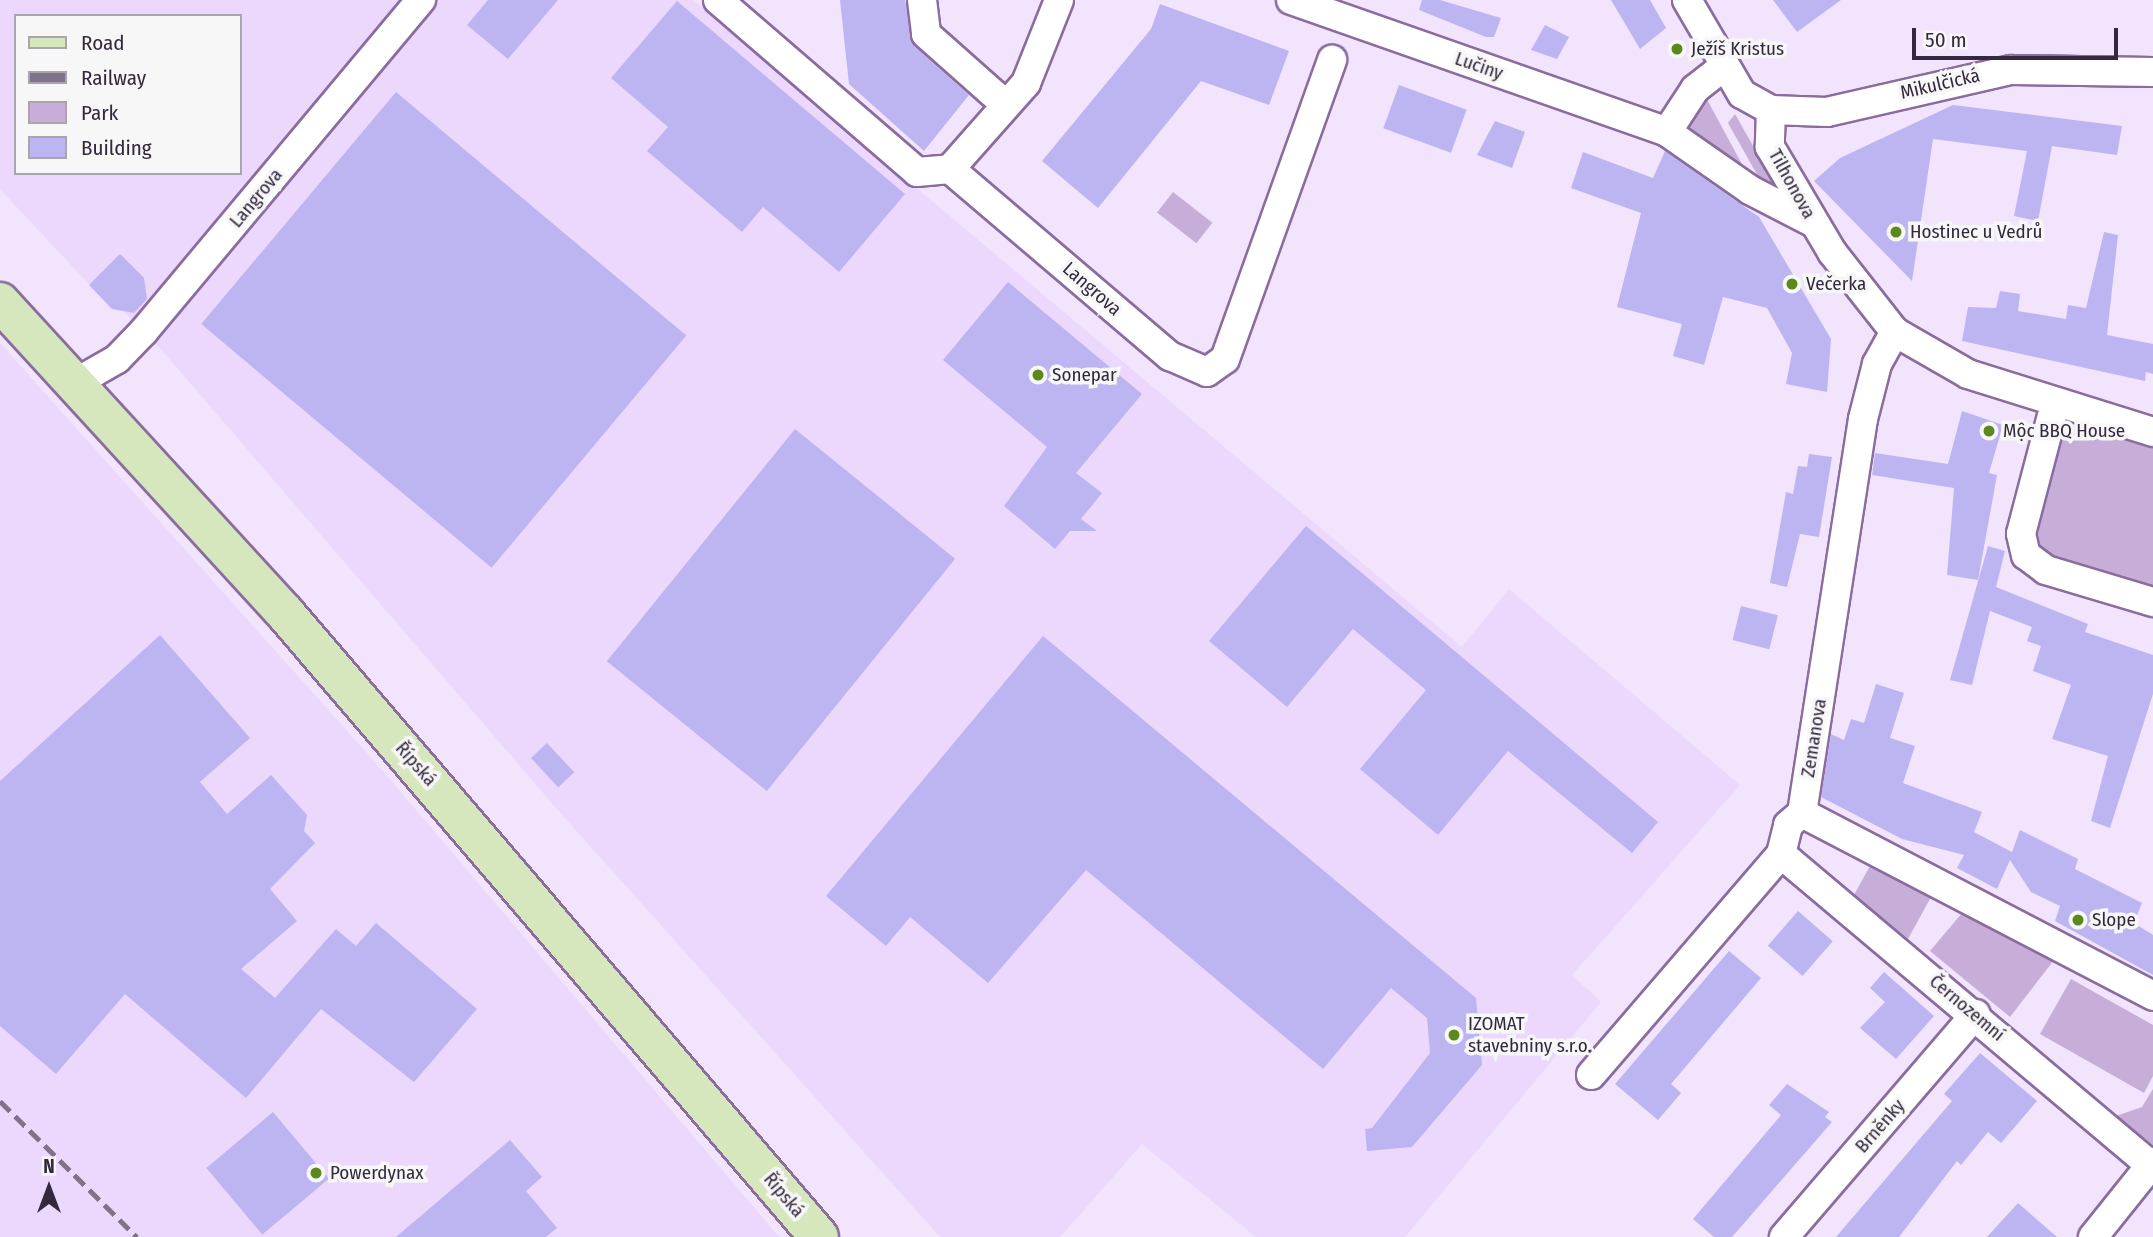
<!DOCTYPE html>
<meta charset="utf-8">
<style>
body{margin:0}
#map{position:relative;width:2153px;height:1237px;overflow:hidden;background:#f1e4fc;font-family:"Fira Sans Condensed",sans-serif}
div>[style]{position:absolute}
.built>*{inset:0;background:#ecd7fd}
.green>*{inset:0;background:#c6aed8;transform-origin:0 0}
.building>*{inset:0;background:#bdb5f1;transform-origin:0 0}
.roads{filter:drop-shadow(2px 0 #8a6c9f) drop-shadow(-2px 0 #8a6c9f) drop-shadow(0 2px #8a6c9f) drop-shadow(0 -2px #8a6c9f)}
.street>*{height:28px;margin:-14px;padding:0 14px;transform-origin:14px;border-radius:14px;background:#fff}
.secondary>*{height:38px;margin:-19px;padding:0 19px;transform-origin:19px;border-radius:19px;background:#d6e7be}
.rail>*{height:5px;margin-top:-2.5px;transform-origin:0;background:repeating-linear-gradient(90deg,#7f7289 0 14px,transparent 0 21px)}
.dots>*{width:19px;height:19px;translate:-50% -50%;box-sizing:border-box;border:4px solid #f7f7f7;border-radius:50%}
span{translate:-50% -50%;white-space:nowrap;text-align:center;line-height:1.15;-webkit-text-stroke:7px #f7f7f7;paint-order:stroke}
.poi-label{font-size:19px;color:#34283e}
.left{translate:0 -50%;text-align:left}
.street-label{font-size:19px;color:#34283e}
.legend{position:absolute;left:14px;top:14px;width:228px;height:161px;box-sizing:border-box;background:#f7f7f7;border:2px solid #a9a4ad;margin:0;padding:9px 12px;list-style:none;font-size:21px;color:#34283e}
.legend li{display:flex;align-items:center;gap:14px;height:35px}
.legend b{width:35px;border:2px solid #a9a4ad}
.north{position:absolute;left:14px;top:1153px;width:70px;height:70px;-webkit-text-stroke:5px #f7f7f7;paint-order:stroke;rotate:0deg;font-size:19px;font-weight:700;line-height:28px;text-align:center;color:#34283e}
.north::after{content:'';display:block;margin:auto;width:24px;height:32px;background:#34283e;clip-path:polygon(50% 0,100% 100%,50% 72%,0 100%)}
.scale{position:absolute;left:1912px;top:28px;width:206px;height:32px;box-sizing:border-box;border:4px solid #34283e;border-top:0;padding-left:9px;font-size:21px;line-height:24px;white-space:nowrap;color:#34283e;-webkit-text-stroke:5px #f7f7f7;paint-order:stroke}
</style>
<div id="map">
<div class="built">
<div style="clip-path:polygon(evenodd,0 0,693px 0,1462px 647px,1509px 589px,1740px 785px,1572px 975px,1601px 1002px,1405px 1237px,1256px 1237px,1142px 1144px,1060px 1237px,940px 1237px,557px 809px,160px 348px,122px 310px,112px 309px,0 189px,0 0,16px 16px,240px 16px,240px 173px,16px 173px,16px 16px)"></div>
<div style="clip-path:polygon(0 343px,382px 770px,779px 1237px,0 1237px)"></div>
</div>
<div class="green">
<div style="clip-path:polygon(1704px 94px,1750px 179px,1687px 129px)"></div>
<div style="clip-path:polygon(1735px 114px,1774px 183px,1773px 188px,1763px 185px,1728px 123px)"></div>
<div style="left:1173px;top:192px;width:50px;height:26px;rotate:38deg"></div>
<div style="clip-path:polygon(2058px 422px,2153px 448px,2153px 589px,2035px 550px)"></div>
<div style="clip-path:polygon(1871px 864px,1931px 897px,1908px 939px,1854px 895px)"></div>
<div style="clip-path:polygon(1963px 912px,2054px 960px,2010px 1017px,1930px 951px)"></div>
<div style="clip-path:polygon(2071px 979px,2153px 1025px,2153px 1076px,2144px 1093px,2040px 1034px)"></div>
<div style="clip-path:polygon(2153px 1089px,2153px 1145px,2116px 1116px,2142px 1107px)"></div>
</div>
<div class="building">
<div style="clip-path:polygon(488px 0,558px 0,508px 59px,467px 25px)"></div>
<div style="clip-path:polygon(840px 0,905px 0,914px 46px,969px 95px,924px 151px,849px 84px)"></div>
<div style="clip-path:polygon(1422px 0,1440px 0,1501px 18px,1494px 37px,1486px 37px,1419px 10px)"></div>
<div style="clip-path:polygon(1611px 0,1650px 0,1666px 28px,1640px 49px)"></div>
<div style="clip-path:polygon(1773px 0,1841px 0,1797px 32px)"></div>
<div style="clip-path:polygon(677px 1px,905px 194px,839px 272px,763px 207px,742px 232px,647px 151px,668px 127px,611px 78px)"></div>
<div style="clip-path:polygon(1160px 4px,1289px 51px,1269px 105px,1201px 81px,1098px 208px,1042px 161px,1151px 29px)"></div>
<div style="clip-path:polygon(1545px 25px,1569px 37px,1557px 59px,1531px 50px)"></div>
<div style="left:1399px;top:85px;width:72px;height:46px;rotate:20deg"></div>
<div style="left:396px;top:92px;width:379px;height:303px;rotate:40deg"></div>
<div style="clip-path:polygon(1953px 105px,2122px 126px,2117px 155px,2052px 146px,2038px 221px,2014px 216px,2027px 151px,1933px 139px,1912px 281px,1814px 181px,1840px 158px)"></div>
<div style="clip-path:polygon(1495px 121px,1525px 132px,1512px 168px,1477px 155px)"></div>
<div style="clip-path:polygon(1665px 151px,1759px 217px,1831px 339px,1827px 392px,1786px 384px,1792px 353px,1767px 308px,1723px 297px,1704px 365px,1673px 356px,1682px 324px,1617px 307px,1641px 213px,1571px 188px,1583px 152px,1653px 178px)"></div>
<div style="clip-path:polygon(2104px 232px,2118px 235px,2107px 335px,2153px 344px,2153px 374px,2146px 372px,2145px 381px,1962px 341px,1968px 307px,1996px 308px,2000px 291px,2020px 294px,2018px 311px,2066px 319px,2068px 305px,2086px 308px)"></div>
<div style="clip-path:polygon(120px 254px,144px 278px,147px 299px,134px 313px,112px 309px,89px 285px)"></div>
<div style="clip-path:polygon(1008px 282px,1142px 394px,1076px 473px,1102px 493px,1081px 519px,1097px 531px,1070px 531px,1055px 549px,1004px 506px,1047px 447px,943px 360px)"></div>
<div style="clip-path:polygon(1962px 411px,2003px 425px,1989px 473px,1997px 475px,1978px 580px,1947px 575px,1954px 488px,1872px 475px,1875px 453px,1948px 464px)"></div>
<div style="left:795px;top:429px;width:206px;height:299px;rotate:39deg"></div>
<div style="clip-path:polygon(1809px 454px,1832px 457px,1819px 537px,1800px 534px,1787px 587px,1770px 583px,1786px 492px,1793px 494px,1798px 466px,1807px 467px)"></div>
<div style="clip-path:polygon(1306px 526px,1658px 822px,1632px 853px,1508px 751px,1438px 835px,1360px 769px,1426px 690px,1353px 629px,1287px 707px,1209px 641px)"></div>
<div style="clip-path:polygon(1988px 546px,2005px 551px,1996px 587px,2088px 624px,2085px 632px,2153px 655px,2153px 694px,2110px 828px,2091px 821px,2108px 756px,2052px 739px,2071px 685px,2033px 671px,2041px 646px,2027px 641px,2032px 627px,1990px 611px,1972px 685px,1950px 680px)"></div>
<div style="left:1741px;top:606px;width:38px;height:35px;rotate:14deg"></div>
<div style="clip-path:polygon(160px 635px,250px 738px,200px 782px,227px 814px,271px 775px,307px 815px,304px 831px,315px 843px,270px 889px,297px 921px,241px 969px,275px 998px,336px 929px,356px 946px,376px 923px,477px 1009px,414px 1082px,321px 1009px,246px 1098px,125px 994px,56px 1074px,0 1026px,0 781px)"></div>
<div style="clip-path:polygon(1043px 636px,1476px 998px,1482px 1065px,1412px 1147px,1367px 1151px,1365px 1129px,1372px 1128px,1430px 1053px,1427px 1018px,1391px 988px,1323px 1069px,1086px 870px,988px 983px,910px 917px,886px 946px,826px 896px)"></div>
<div style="clip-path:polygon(1876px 684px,1904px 693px,1890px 738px,1915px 746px,1903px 783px,1982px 812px,1974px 832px,2012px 852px,2020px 830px,2078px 859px,2075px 869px,2142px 903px,2134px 923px,2153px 935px,2153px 975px,2055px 921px,2060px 906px,2031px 892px,2010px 860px,1997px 889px,1957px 868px,1964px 855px,1902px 839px,1821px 797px,1831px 734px,1844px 740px,1851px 719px,1864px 723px)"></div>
<div style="left:547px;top:743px;width:40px;height:22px;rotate:47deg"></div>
<div style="left:1798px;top:911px;width:46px;height:46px;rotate:41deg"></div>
<div style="clip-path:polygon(1729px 951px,1761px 978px,1671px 1084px,1681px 1093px,1658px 1120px,1615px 1084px)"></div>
<div style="clip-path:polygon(1884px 972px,1934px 1016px,1896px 1059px,1860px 1028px,1885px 1002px,1870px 988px)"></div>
<div style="clip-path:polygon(1980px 1053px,2037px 1101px,2001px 1143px,1988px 1132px,1961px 1165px,1957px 1161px,1899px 1237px,1836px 1237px,1952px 1101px,1944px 1094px)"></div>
<div style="clip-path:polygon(1787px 1084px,1829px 1112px,1825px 1117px,1832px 1122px,1732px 1237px,1714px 1237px,1693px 1219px,1781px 1115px,1769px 1105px)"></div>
<div style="left:273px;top:1112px;width:87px;height:87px;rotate:50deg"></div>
<div style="clip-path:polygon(510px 1140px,542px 1177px,526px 1191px,557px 1228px,546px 1237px,396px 1237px)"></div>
<div style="clip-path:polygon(2018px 1203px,2057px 1237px,1987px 1237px)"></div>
</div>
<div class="roads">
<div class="street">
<div style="left:718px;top:0;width:263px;rotate:40.8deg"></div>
<div style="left:917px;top:172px;width:33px;rotate:-5deg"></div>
<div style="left:950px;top:169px;width:289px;rotate:40.4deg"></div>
<div style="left:1170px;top:356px;width:40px;rotate:23.4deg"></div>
<div style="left:1207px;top:372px;width:22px;rotate:-36deg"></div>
<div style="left:1225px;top:359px;width:318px;rotate:-70.3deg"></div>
<div style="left:922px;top:0;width:34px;rotate:83deg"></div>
<div style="left:926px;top:34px;width:107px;rotate:41.6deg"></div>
<div style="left:1291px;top:0;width:398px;rotate:19.3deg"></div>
<div style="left:1667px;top:132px;width:101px;rotate:34.9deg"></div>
<div style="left:1750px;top:190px;width:72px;rotate:27.3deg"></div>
<div style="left:1687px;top:0;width:109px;rotate:59.7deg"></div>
<div style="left:1742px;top:94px;width:33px;rotate:29deg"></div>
<div style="left:1771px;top:110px;width:56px;rotate:2deg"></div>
<div style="left:1827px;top:112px;width:189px;rotate:-12.9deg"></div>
<div style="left:2011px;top:70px;width:142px;rotate:0.8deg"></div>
<div style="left:1771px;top:110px;width:37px;rotate:92deg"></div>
<div style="left:1770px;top:147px;width:122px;rotate:59.4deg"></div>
<div style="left:1832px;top:252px;width:102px;rotate:51.8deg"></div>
<div style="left:1895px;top:332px;width:84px;rotate:29.9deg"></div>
<div style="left:1968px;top:374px;width:194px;rotate:17.4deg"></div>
<div style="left:1667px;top:132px;width:51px;rotate:-56.9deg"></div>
<div style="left:1695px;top:89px;width:37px;rotate:-38deg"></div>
<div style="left:950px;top:169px;width:115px;rotate:-48.5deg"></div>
<div style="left:1026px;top:83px;width:89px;rotate:-68.3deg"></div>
<div style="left:77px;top:382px;width:46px;rotate:-29.9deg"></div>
<div style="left:117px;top:359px;width:39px;rotate:-46deg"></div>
<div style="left:144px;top:331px;width:432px;rotate:-50.1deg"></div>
<div style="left:2055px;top:404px;width:134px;rotate:104.7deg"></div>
<div style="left:2021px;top:534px;width:22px;rotate:77deg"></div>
<div style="left:2026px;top:555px;width:25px;rotate:37deg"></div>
<div style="left:2046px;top:570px;width:112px;rotate:16.7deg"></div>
<div style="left:1802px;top:813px;width:396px;rotate:27.5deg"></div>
<div style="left:1781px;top:854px;width:486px;rotate:40.1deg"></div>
<div style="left:1591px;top:1075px;width:291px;rotate:-49.3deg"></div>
<div style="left:1781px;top:854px;width:30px;rotate:-76deg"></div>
<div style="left:1788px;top:825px;width:18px;rotate:-41deg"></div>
<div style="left:1802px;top:813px;width:399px;rotate:-81.2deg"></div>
<div style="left:1863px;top:419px;width:57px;rotate:-75.7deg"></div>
<div style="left:1877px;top:364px;width:37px;rotate:-61deg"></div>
<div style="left:1784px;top:1237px;width:294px;rotate:-49.3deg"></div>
<div style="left:2093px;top:1237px;width:96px;rotate:-51.3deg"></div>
</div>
<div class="secondary">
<div style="left:0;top:302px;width:422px;rotate:47.5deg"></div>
<div style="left:285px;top:613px;width:821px;rotate:49.44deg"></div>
</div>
</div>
<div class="rail">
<div style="left:0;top:1101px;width:193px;rotate:44.8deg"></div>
</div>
<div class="dots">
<div style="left:1677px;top:49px;background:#5c891b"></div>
<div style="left:1896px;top:232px;background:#5c891b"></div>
<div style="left:1792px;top:284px;background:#5c891b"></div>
<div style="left:1038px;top:375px;background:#5c891b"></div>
<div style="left:1989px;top:431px;background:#5c891b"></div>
<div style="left:2078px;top:920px;background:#5c891b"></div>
<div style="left:1454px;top:1035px;background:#5c891b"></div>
<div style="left:316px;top:1173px;background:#5c891b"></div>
</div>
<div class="poi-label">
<span class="left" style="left:1691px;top:49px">Ježíš Kristus</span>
<span class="left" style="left:1910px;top:232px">Hostinec u Vedrů</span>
<span class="left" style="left:1806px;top:284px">Večerka</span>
<span class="left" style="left:1052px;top:375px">Sonepar</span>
<span class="left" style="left:2003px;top:431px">Mộc BBQ House</span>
<span class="left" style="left:2092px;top:920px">Slope</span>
<span class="left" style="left:1468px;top:1035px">IZOMAT<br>stavebniny s.r.o.</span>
<span class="left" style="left:330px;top:1173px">Powerdynax</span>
</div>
<div class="street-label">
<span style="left:1479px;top:66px;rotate:19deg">Lučiny</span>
<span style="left:1940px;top:84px;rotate:-13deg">Mikulčická</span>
<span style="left:1792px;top:184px;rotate:61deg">Tilhonova</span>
<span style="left:256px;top:198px;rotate:-50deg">Langrova</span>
<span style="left:1092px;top:289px;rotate:41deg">Langrova</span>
<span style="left:1814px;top:738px;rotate:-81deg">Zemanova</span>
<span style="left:416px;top:764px;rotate:49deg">Řípská</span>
<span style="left:1967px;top:1008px;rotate:40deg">Černozemní</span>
<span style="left:1880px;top:1126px;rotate:-49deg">Brněnky</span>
<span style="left:784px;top:1195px;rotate:50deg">Řípská</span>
</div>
<ul class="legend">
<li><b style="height:9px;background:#d6e7be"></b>Road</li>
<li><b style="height:9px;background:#7f7289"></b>Railway</li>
<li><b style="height:19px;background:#c6aed8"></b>Park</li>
<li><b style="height:19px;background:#bdb5f1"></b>Building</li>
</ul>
<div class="north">N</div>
<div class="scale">50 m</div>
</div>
